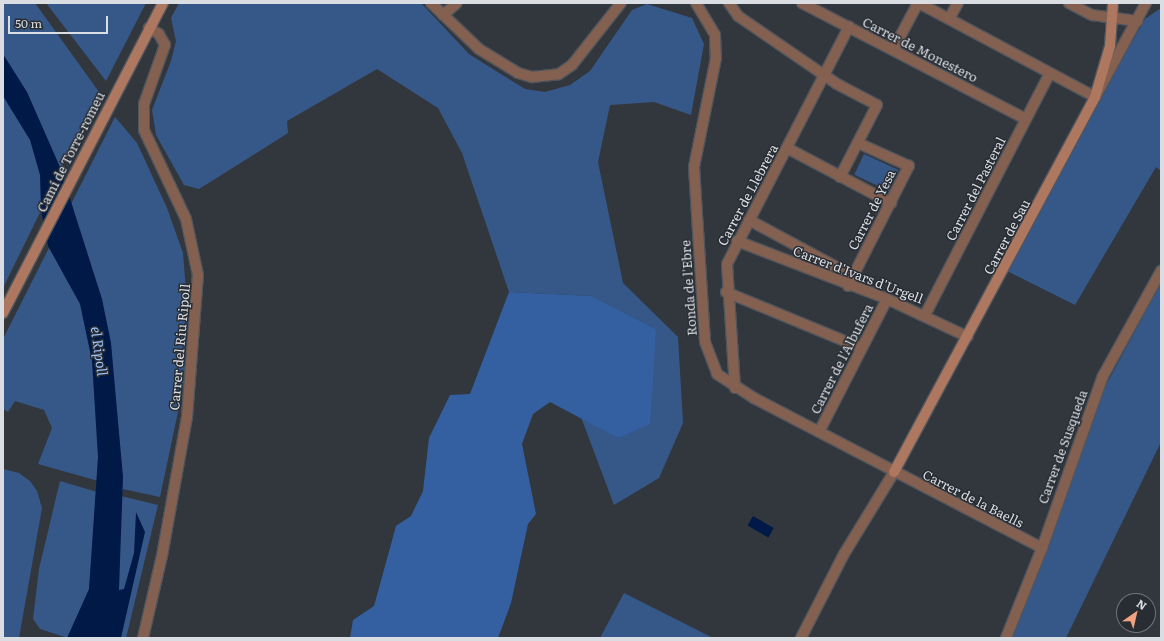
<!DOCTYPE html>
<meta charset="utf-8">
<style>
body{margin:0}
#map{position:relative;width:1164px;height:641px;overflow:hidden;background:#32373e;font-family:Literata,serif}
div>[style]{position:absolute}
.green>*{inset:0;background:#365889;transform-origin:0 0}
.forest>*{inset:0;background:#3460a1}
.water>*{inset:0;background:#001946;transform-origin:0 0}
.roads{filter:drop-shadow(1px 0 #50555c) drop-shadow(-1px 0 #50555c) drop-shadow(0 1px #50555c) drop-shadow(0 -1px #50555c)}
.street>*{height:10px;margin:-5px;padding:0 5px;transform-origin:5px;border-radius:5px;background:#846051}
.secondary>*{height:10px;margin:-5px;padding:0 5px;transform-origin:5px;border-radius:5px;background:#ae775f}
span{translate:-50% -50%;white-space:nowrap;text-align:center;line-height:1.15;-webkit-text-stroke:3px #282d34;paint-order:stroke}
.street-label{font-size:13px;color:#dadde2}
.water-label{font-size:14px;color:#9ec3f9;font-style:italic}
.frame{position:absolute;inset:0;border:4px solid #dadde2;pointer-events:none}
.north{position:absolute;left:1116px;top:593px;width:40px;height:40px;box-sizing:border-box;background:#282d34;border:1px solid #6f737a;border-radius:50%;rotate:34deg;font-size:11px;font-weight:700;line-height:16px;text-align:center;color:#dadde2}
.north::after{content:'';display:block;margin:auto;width:14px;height:18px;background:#f1a17d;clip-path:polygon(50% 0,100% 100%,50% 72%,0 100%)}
.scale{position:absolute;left:8px;top:16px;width:100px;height:18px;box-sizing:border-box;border:2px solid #dadde2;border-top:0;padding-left:5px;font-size:12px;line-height:14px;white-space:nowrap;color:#dadde2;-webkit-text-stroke:3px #282d34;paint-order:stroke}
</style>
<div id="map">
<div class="green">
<div style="clip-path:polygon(3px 3px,35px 3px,99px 92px,3px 288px)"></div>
<div style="clip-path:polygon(46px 3px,146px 3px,106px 81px)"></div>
<div style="clip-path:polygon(179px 3px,421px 3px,469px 54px,525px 89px,545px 92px,570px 85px,590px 71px,632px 10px,647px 4px,692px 18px,704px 44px,691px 115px,654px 102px,610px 105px,598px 162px,623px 283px,678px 337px,683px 423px,659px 478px,614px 505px,581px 417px,618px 438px,656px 329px,592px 296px,509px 292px,462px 153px,438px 108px,377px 69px,287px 121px,288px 133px,199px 189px,184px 185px,156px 135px,152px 110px,171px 61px,176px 41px,171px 18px)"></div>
<div style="clip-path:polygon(1161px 8px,1161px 171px,1156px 167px,1075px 305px,1007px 271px,1120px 63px,1145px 19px)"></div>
<div style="clip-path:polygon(115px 117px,137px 143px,167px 208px,183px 253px,189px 328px,187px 369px,160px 497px,123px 489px,121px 496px,158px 505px,126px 638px,68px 638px,40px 629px,33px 619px,39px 569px,60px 481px,97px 492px,102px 482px,38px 464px,52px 428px,44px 410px,15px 401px,8px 412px,3px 409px,3px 339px)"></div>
<div style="left:864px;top:154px;width:38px;height:23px;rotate:25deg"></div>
<div style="clip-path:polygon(1161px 283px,1161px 442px,1066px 638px,1012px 638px,1098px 400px)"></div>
<div style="clip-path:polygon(3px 469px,19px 473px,30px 481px,37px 491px,42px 508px,19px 638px,3px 638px)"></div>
<div style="clip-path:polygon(624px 593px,713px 638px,600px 638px)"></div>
</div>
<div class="forest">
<div style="clip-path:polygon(509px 292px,592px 296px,656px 329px,650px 424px,618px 438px,550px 402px,533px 414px,522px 444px,536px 514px,528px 524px,511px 603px,498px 638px,350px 638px,353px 620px,374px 606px,396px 526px,411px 516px,423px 491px,429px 438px,450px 395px,470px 394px)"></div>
</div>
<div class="water">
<div style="clip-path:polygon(3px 54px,27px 92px,60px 167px,102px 299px,111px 343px,123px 477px,119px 590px,124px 589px,134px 553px,136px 512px,145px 532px,121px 638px,67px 638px,89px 589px,98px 457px,92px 361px,80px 304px,48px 246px,41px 210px,40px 175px,30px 140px,3px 96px)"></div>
<div style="left:753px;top:516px;width:24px;height:11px;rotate:30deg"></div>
</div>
<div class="roads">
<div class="street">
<div style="left:431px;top:3px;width:66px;rotate:43.8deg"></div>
<div style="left:479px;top:49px;width:46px;rotate:31.6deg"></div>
<div style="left:518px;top:73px;width:15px;rotate:16deg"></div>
<div style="left:532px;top:77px;width:27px;rotate:-6deg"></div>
<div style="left:559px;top:74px;width:16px;rotate:-35deg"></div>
<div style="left:572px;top:65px;width:79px;rotate:-51.7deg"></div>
<div style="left:696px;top:3px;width:37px;rotate:59deg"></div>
<div style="left:715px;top:35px;width:23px;rotate:88deg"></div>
<div style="left:716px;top:58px;width:111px;rotate:101.4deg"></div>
<div style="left:694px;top:167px;width:175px;rotate:86.4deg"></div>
<div style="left:705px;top:342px;width:34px;rotate:69deg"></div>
<div style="left:717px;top:374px;width:44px;rotate:33deg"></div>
<div style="left:754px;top:398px;width:325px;rotate:27.5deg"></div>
<div style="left:729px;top:3px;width:16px;rotate:55deg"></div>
<div style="left:738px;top:16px;width:120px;rotate:34.5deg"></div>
<div style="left:837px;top:84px;width:45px;rotate:27.7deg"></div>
<div style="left:877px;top:105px;width:81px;rotate:117.2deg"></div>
<div style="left:802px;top:3px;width:252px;rotate:27.4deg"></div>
<div style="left:919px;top:3px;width:200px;rotate:28.1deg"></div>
<div style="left:1095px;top:97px;width:107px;rotate:-61.5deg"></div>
<div style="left:1069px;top:3px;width:26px;rotate:28deg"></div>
<div style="left:1092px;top:15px;width:46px;rotate:7.4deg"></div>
<div style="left:443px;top:15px;width:18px;rotate:-41deg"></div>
<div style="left:949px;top:19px;width:18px;rotate:-61deg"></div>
<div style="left:893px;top:50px;width:53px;rotate:-62deg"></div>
<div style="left:787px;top:148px;width:118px;rotate:27.9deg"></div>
<div style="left:749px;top:220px;width:118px;rotate:28.3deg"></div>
<div style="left:737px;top:241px;width:161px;rotate:21.1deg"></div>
<div style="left:887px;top:299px;width:89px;rotate:25.1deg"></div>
<div style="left:848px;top:286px;width:135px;rotate:-63.1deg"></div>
<div style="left:909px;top:166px;width:56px;rotate:-155.7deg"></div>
<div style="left:726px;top:292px;width:147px;rotate:22.4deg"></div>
<div style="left:925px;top:315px;width:272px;rotate:-62.7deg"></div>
<div style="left:735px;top:388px;width:124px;rotate:-93.7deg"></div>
<div style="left:727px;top:264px;width:267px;rotate:-62.8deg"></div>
<div style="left:819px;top:432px;width:149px;rotate:-62.9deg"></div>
<div style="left:143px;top:638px;width:84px;rotate:-77deg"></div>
<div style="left:162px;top:556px;width:141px;rotate:-79.8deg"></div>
<div style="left:187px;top:417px;width:142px;rotate:-85.6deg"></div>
<div style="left:198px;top:275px;width:57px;rotate:-102.1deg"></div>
<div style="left:186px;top:219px;width:98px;rotate:-115.3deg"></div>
<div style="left:144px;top:130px;width:26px;rotate:-90deg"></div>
<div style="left:144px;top:104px;width:63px;rotate:-70.4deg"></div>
<div style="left:165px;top:45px;width:13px;rotate:-119deg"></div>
<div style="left:159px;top:34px;width:12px;rotate:-149deg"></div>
<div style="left:801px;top:638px;width:94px;rotate:-62.9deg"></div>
<div style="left:844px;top:554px;width:96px;rotate:-58.6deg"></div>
<div style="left:1006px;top:638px;width:97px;rotate:-68.2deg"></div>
<div style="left:1042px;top:548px;width:182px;rotate:-70.5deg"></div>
<div style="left:1103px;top:376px;width:120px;rotate:-61.1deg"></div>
</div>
<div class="secondary">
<div style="left:3px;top:313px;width:349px;rotate:-62.7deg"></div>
<div style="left:894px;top:472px;width:425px;rotate:-61.8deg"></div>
<div style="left:1095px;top:97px;width:53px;rotate:-73.6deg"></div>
<div style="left:1110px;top:46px;width:43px;rotate:-86deg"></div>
</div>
</div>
<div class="street-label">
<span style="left:920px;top:50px;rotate:27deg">Carrer de Monestero</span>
<span style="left:71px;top:152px;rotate:-63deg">Camí de Torre-romeu</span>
<span style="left:976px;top:189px;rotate:-63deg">Carrer del Pasteral</span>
<span style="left:748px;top:195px;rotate:-62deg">Carrer de Llebrera</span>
<span style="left:872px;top:210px;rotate:-63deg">Carrer de Yesa</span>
<span style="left:1007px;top:237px;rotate:-62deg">Carrer de Sau</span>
<span style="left:858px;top:275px;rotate:21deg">Carrer d'Ivars d'Urgell</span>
<span style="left:689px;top:288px;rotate:-94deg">Ronda de l'Ebre</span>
<span style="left:180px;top:347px;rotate:-85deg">Carrer del Riu Ripoll</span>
<span style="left:842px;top:359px;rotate:-63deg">Carrer de l'Albufera</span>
<span style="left:1063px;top:447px;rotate:-70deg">Carrer de Susqueda</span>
<span style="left:973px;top:499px;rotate:27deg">Carrer de la Baells</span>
</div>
<div class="water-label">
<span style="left:100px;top:351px;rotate:82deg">el Ripoll</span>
</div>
<div class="frame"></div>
<div class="north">N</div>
<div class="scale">50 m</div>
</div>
